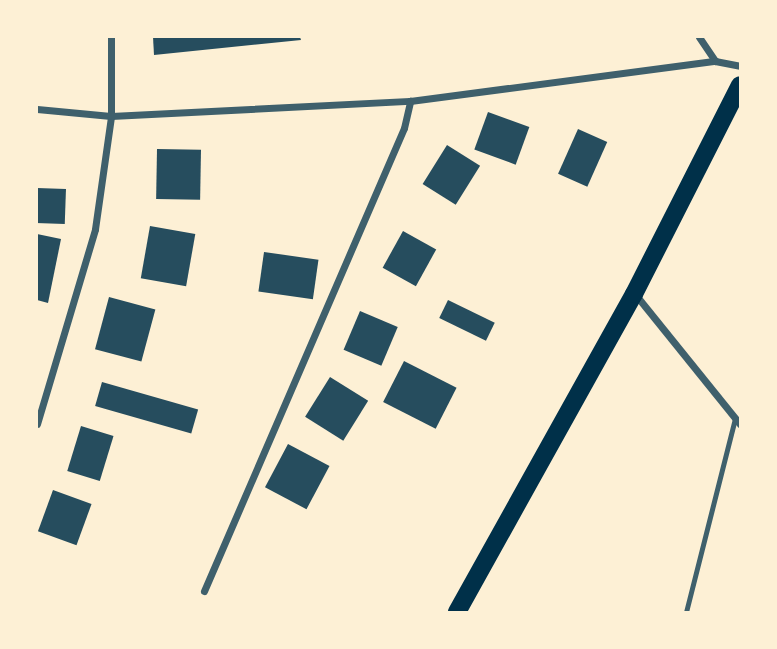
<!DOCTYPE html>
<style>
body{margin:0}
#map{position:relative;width:777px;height:649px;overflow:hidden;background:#fdf0d5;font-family:Raleway,sans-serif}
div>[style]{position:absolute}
.building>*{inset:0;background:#264d5e;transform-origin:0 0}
.service>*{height:5px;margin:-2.5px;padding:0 2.5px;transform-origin:2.5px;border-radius:2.5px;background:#3f606c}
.minor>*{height:7px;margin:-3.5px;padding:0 3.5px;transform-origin:3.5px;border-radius:3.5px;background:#3f606c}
.primary>*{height:18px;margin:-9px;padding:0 9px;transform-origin:9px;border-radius:9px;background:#003049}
span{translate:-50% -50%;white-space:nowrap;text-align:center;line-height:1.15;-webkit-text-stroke:6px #fdf0d5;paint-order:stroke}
.frame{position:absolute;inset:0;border:38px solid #fdf0d5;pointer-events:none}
</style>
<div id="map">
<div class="building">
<div style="clip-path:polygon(153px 37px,300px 37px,301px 40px,154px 55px)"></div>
<div style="left:488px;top:112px;width:44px;height:40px;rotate:20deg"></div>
<div style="left:578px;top:129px;width:32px;height:49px;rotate:24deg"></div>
<div style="left:447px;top:145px;width:39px;height:46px;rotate:32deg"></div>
<div style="left:157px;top:149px;width:44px;height:50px;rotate:1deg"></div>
<div style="left:37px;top:188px;width:29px;height:35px;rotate:2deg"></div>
<div style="left:150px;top:226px;width:46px;height:53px;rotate:10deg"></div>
<div style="left:403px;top:231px;width:38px;height:42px;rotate:29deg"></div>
<div style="clip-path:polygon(37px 234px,61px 239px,48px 303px,37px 300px)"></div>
<div style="left:264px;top:252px;width:55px;height:40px;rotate:8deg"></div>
<div style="left:109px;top:297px;width:48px;height:54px;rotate:15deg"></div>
<div style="left:448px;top:300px;width:52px;height:20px;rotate:26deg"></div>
<div style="left:360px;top:311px;width:41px;height:42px;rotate:23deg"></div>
<div style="left:404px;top:361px;width:59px;height:46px;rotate:27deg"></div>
<div style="left:330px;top:377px;width:45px;height:47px;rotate:32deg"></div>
<div style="left:102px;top:382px;width:100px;height:25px;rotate:16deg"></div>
<div style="left:81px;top:426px;width:34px;height:47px;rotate:17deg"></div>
<div style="left:288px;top:444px;width:47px;height:49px;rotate:28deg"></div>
<div style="left:53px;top:490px;width:41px;height:44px;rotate:20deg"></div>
</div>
<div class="service">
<div style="left:686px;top:612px;width:200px;rotate:-75.8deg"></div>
</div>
<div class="minor">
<div style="left:699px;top:37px;width:29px;rotate:56deg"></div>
<div style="left:37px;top:109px;width:74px;rotate:5.4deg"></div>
<div style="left:111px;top:116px;width:299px;rotate:-2.9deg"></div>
<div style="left:410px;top:101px;width:308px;rotate:-7.5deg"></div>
<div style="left:715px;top:61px;width:25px;rotate:11deg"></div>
<div style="left:635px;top:294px;width:167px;rotate:51.1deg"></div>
<div style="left:37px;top:424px;width:203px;rotate:-73.4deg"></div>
<div style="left:95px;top:229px;width:114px;rotate:-81.9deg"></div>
<div style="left:111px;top:116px;width:79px;rotate:-90deg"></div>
<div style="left:204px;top:591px;width:504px;rotate:-66.64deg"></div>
<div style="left:404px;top:128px;width:28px;rotate:-77deg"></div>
</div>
<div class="primary">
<div style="left:457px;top:612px;width:364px;rotate:-60.9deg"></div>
<div style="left:634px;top:294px;width:234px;rotate:-63.1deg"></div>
</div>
<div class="frame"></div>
</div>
